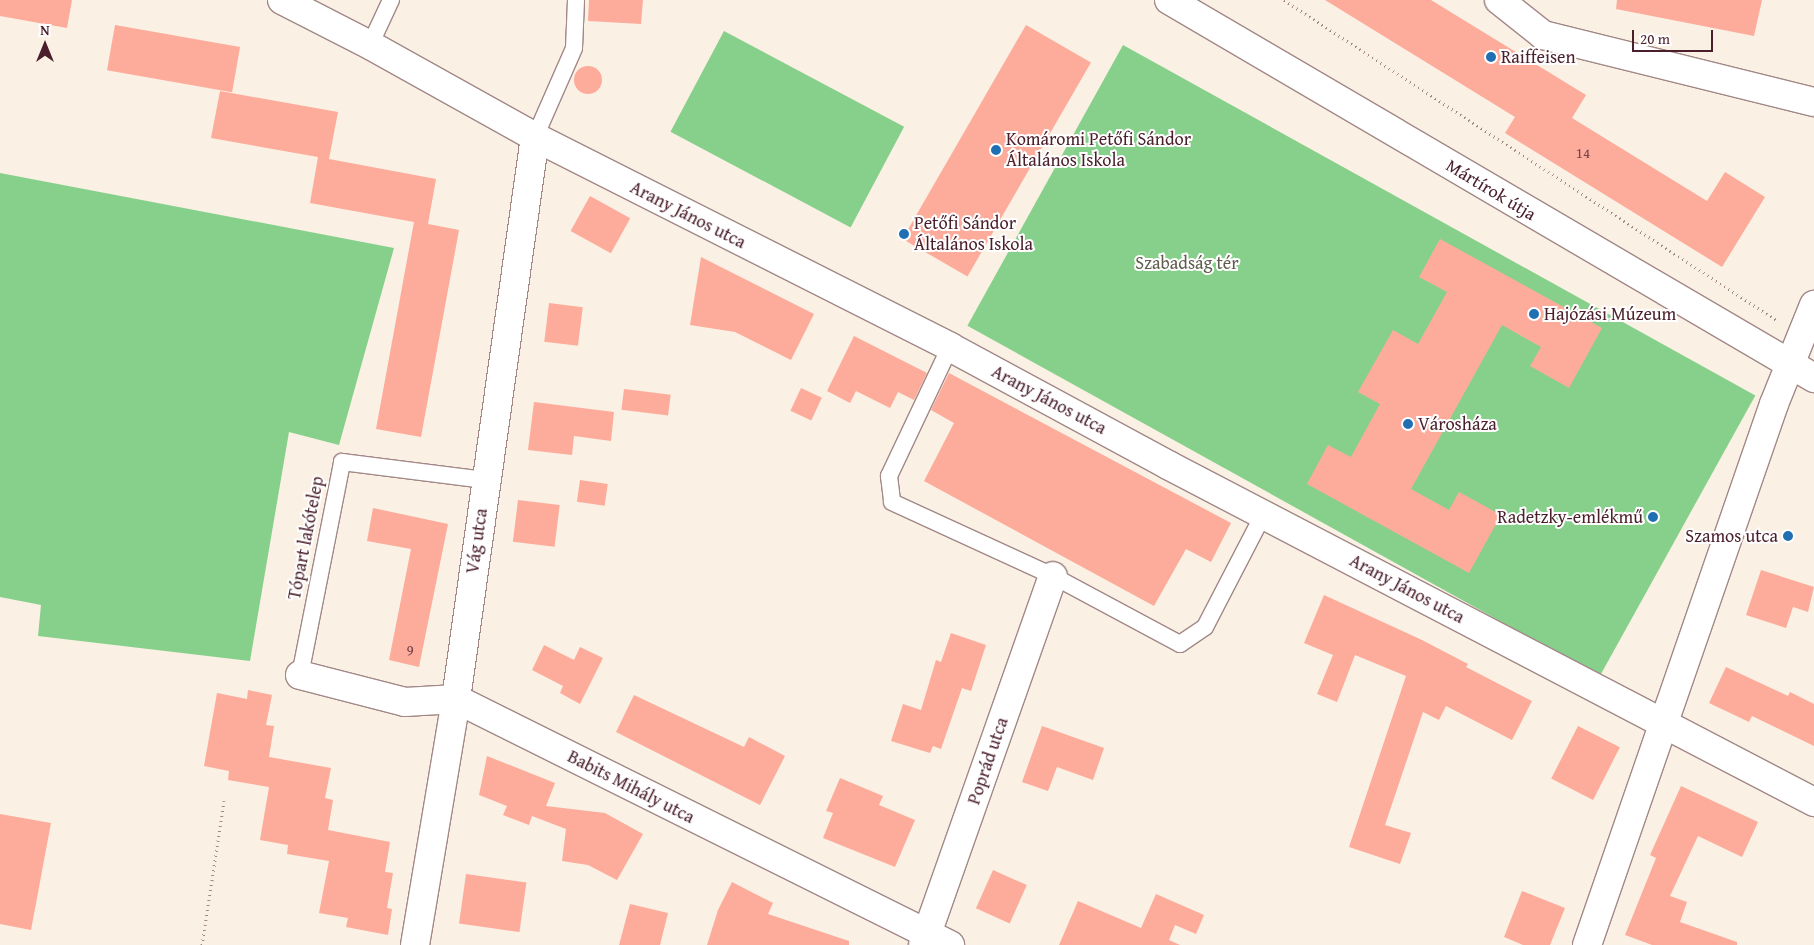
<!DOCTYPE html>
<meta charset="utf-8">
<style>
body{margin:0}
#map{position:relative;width:1814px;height:945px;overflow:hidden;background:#faf0e3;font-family:"Gentium Book Plus",serif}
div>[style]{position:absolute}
.green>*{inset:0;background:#87d08c;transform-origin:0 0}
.building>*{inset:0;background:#fdac9c;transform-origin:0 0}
.round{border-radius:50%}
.path>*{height:3px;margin-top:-1.5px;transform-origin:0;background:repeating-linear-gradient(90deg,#a28887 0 1px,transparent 0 5px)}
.roads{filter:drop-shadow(1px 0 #a28887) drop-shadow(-1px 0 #a28887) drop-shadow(0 1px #a28887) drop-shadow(0 -1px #a28887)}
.lane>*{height:16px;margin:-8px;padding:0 8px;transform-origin:8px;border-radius:8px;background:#fff}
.street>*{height:28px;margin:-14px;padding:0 14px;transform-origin:14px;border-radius:14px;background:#fff}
.primary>*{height:28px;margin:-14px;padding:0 14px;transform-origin:14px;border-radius:14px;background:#fff}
.dots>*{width:14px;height:14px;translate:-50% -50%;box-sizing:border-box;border:2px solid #fff;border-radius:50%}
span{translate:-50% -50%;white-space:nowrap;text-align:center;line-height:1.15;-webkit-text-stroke:4px #fff;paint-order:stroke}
.number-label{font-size:15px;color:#774247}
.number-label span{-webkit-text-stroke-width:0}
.poi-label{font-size:18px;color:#4a1f2b}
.left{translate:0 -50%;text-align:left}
.right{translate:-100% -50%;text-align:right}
.street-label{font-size:18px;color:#4a1f2b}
.park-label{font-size:18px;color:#5f5d4d}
.north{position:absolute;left:20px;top:20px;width:50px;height:50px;-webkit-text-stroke:4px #fff;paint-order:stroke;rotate:0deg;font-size:14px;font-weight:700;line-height:20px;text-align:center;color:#4a1f2b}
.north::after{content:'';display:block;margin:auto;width:18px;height:22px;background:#4a1f2b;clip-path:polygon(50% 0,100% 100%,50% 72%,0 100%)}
.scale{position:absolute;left:1632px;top:30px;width:81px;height:22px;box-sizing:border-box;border:2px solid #4a1f2b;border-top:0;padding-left:6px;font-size:15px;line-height:18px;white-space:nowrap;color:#4a1f2b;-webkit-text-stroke:4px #fff;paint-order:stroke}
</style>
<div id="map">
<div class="green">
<div style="left:724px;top:31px;width:204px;height:114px;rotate:28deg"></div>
<div style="left:1123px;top:45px;width:723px;height:321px;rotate:29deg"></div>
<div style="clip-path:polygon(0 173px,394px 248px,339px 445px,289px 432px,250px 661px,38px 636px,41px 605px,0 597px)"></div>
</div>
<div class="building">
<div style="clip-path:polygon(0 0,72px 0,67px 28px,0 16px)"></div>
<div style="clip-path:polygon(589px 0,643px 0,641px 24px,588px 21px)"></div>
<div style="clip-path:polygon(1325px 0,1431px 0,1586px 95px,1572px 118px,1707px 201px,1725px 172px,1765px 197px,1722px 267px,1505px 133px,1515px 117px)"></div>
<div style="clip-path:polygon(1617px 0,1762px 0,1754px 36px,1616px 9px)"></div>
<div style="left:115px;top:25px;width:127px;height:46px;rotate:10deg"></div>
<div style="left:1026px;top:25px;width:75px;height:247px;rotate:30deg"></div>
<div class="round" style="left:574px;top:66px;width:28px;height:28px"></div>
<div style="clip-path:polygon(220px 91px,338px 112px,329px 159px,436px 179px,428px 224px,459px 230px,421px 437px,376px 429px,414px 222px,310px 203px,318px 157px,211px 138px)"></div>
<div style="left:590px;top:196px;width:46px;height:40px;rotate:29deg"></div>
<div style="clip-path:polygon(1440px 239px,1602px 328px,1569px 388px,1530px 366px,1541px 347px,1502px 325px,1411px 489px,1449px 510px,1459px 492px,1501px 515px,1469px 573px,1307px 484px,1328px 445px,1351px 457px,1380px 404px,1358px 392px,1393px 330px,1418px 344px,1447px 292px,1419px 277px)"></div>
<div style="clip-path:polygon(701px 257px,814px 314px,791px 360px,735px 332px,690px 325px)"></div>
<div style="left:549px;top:303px;width:34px;height:39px;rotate:7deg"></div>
<div style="clip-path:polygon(854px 336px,927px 373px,914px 400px,898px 392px,890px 408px,856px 391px,850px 403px,827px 391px)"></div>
<div style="clip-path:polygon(949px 373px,1231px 523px,1211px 562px,1186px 549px,1154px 606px,924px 481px,954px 423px,931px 410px)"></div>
<div style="left:801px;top:388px;width:23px;height:25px;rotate:25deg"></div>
<div style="left:624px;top:389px;width:47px;height:21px;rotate:7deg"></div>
<div style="clip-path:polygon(534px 402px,614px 412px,611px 441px,574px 436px,572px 455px,528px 450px)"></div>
<div style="left:580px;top:480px;width:28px;height:22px;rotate:8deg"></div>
<div style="left:518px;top:500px;width:42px;height:42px;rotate:7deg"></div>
<div style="clip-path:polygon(373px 508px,448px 524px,419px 667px,389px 660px,411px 549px,367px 541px)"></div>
<div style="clip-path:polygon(1761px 570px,1814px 587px,1808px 612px,1793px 607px,1786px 628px,1746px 615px)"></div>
<div style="clip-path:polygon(1324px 595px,1422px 640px,1468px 664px,1466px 667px,1532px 701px,1512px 740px,1446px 706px,1439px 720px,1423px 712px,1385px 825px,1411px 833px,1400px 864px,1349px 847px,1406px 676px,1355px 655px,1337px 702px,1317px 694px,1333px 655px,1304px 643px)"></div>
<div style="clip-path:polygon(951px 633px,986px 645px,971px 691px,962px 688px,941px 749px,933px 746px,930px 753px,891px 741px,903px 704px,921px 710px,936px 660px,941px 662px)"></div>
<div style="clip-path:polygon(544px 645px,574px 660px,580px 647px,603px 658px,580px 704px,560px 693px,563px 686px,532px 670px)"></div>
<div style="clip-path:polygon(1726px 667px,1788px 696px,1790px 692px,1814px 704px,1814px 746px,1752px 716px,1749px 722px,1709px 703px)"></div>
<div style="clip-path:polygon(248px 690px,272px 695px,266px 725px,274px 726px,269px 757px,331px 768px,325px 798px,333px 800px,328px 830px,390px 842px,385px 872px,393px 873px,387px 908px,392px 909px,388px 935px,346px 927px,348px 918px,319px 913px,329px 861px,287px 854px,288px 845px,260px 840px,269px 787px,228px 780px,229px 771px,204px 766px,217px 693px,247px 699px)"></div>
<div style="clip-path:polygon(634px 695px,744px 747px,749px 737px,785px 756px,760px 805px,616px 732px)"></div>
<div style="clip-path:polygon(1042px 726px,1104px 748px,1093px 780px,1057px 767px,1048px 791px,1022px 782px)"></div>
<div style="left:1578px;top:726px;width:47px;height:59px;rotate:27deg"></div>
<div style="clip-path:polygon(487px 756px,555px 783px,546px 806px,605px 813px,643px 834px,617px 880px,588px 865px,562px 861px,566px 829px,532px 816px,529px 825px,503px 815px,507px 806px,479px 795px)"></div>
<div style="clip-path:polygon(840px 778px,883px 796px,879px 805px,915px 820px,895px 867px,823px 838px,833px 813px,826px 811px)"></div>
<div style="clip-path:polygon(1681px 786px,1758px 822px,1742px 857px,1698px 836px,1670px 896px,1687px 902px,1680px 922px,1737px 942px,1737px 945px,1652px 945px,1625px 935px,1656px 858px,1650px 855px)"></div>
<div style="clip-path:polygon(0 814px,51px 823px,31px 930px,0 924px)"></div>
<div style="left:993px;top:870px;width:37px;height:42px;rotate:24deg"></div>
<div style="left:466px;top:874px;width:61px;height:50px;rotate:8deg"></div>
<div style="clip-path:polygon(732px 882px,773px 903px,768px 914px,849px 941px,849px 945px,707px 945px,718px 910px)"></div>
<div style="clip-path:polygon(1522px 891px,1565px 908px,1550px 945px,1523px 945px,1504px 937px)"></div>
<div style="clip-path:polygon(1156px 894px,1204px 915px,1196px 934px,1175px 925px,1169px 940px,1180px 945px,1059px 945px,1078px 901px,1141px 928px)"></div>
<div style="clip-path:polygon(630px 904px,668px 913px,660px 945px,619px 945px)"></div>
</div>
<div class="path">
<div style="left:1284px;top:0;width:589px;rotate:33.02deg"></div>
<div style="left:202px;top:945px;width:146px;rotate:-81.3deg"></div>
</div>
<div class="roads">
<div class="lane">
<div style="left:370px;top:45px;width:50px;rotate:-65deg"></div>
<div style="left:535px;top:137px;width:97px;rotate:-66.3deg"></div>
<div style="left:574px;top:48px;width:48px;rotate:-87.6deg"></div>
<div style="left:950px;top:347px;width:143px;rotate:115.3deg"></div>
<div style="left:889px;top:476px;width:26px;rotate:83deg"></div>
<div style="left:892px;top:502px;width:177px;rotate:24.7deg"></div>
<div style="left:1053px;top:576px;width:144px;rotate:28.2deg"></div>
<div style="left:1180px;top:644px;width:30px;rotate:-34deg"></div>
<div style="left:1205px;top:627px;width:128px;rotate:-62.6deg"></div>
<div style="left:300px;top:675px;width:217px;rotate:-78.8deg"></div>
<div style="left:342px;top:462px;width:144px;rotate:7.2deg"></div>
</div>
<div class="street">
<div style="left:282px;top:0;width:99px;rotate:27.1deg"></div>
<div style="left:370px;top:45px;width:189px;rotate:29.1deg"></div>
<div style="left:535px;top:137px;width:465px;rotate:26.8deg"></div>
<div style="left:950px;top:347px;width:248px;rotate:28.4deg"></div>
<div style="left:1168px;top:465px;width:729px;rotate:27.55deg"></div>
<div style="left:1499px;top:0;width:56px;rotate:38.5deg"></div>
<div style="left:1543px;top:35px;width:279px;rotate:13.9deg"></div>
<div style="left:300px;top:675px;width:108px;rotate:14.4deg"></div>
<div style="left:405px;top:702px;width:51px;rotate:-3.4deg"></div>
<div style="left:456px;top:699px;width:552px;rotate:26.47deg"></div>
<div style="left:415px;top:945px;width:249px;rotate:-80.5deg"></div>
<div style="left:456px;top:699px;width:568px;rotate:-82deg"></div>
<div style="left:923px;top:945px;width:391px;rotate:-70.6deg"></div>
<div style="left:1587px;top:945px;width:572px;rotate:-70.93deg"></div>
<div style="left:1774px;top:404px;width:107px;rotate:-68deg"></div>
</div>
<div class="primary">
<div style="left:1169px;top:0;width:748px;rotate:30.37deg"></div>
</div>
</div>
<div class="dots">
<div style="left:1491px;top:57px;background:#1f6fb2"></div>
<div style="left:996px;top:150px;background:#1f6fb2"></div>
<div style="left:904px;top:234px;background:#1f6fb2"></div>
<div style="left:1534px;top:314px;background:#1f6fb2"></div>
<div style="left:1408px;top:424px;background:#1f6fb2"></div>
<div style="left:1653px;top:517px;background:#1f6fb2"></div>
<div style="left:1788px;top:536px;background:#1f6fb2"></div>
</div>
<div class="number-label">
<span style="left:1583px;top:153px">14</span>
<span style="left:410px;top:650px">9</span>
</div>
<div class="poi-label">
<span class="left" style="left:1501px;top:57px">Raiffeisen</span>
<span class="left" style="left:1006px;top:150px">Komáromi Petőfi Sándor<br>Általános Iskola</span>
<span class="left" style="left:914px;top:234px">Petőfi Sándor<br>Általános Iskola</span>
<span class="left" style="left:1544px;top:314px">Hajózási Múzeum</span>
<span class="left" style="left:1418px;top:424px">Városháza</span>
<span class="right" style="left:1643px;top:517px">Radetzky-emlékmű</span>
<span class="right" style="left:1778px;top:536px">Szamos utca</span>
</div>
<div class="street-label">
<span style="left:1491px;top:190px;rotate:31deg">Mártírok útja</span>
<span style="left:688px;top:215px;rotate:27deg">Arany János utca</span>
<span style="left:1049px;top:400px;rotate:28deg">Arany János utca</span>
<span style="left:306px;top:538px;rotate:-79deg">Tópart lakótelep</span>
<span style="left:477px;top:541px;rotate:-82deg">Vág utca</span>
<span style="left:1407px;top:589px;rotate:28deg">Arany János utca</span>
<span style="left:988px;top:761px;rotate:-71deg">Poprád utca</span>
<span style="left:631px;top:787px;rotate:27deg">Babits Mihály utca</span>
</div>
<div class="park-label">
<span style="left:1187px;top:263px">Szabadság tér</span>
</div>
<div class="north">N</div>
<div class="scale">20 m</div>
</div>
